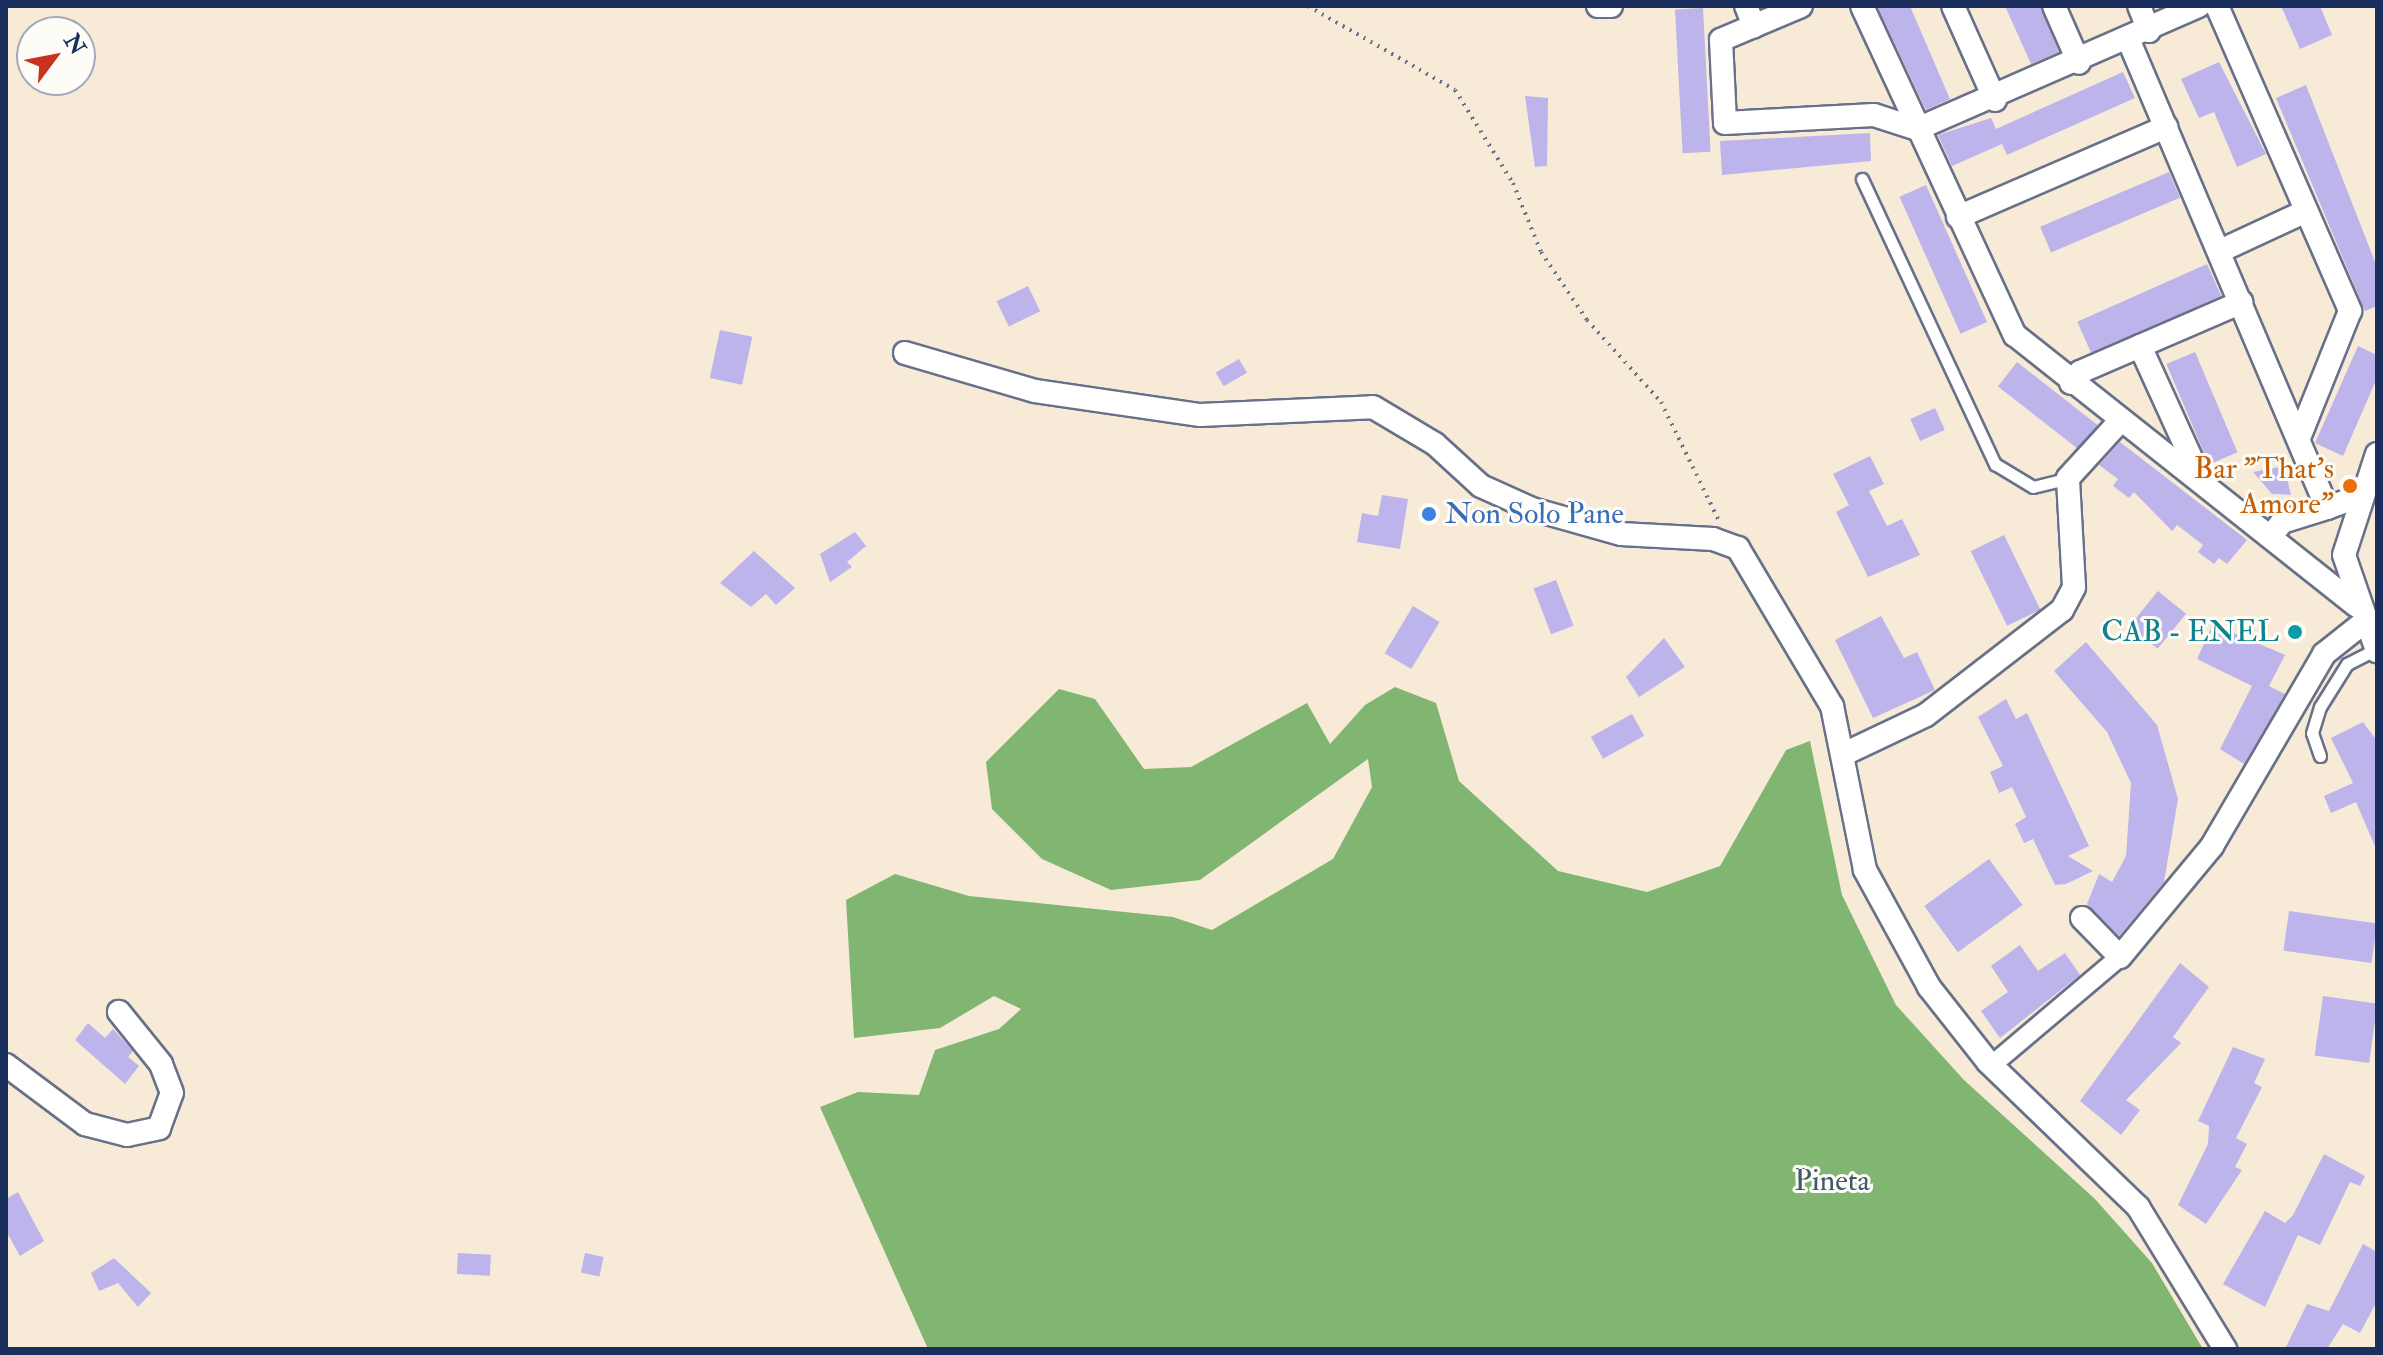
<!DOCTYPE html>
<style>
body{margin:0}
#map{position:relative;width:2383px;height:1355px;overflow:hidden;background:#f7ebd8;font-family:"IM FELL Double Pica",serif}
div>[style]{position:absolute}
.forest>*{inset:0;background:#81b672}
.building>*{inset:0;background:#bcb4eb;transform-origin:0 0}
.path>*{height:4px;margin-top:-2px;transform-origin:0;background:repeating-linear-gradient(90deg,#687189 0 2px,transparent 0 8px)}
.roads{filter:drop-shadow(2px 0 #687189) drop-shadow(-2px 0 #687189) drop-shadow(0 2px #687189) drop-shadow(0 -2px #687189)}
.service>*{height:11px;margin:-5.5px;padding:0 5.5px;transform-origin:5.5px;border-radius:5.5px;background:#fff}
.pedestrian>*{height:18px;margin:-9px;padding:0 9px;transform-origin:9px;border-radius:9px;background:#fff}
.minor>*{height:22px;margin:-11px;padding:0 11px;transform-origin:11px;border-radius:11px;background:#fff}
.dots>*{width:22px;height:22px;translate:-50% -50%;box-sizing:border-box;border:4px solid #fdfcf7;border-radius:50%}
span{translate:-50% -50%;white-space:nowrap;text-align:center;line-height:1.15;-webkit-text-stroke:6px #fdfcf7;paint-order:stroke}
.food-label{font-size:30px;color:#c56008}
.right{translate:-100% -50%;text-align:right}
.shop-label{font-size:30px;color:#366cbe}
.left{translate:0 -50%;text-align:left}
.culture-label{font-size:30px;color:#0d838f}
.park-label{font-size:30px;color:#3d5868}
.frame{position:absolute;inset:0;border:8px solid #1b2f5e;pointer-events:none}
.north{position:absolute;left:16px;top:16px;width:80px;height:80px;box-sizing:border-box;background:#fdfcf7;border:2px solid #a3aaba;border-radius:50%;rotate:58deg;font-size:22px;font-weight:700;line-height:32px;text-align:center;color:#1b2f5e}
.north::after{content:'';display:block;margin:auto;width:28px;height:36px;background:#c8321e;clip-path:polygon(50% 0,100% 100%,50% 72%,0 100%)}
</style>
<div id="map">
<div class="forest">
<div style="clip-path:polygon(1395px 687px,1436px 703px,1459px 781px,1558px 871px,1647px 892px,1720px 866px,1786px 750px,1810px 741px,1842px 895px,1896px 1005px,1964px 1080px,2095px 1199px,2152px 1263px,2203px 1349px,928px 1349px,820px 1107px,858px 1092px,919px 1095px,935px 1050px,999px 1029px,1021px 1009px,994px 996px,940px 1028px,854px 1038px,846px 900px,895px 874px,969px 896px,1173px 917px,1212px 930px,1333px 859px,1372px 787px,1368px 759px,1200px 880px,1111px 890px,1042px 859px,992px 809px,986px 762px,1059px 689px,1095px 699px,1144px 769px,1191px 767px,1307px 703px,1330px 744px,1365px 705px)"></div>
</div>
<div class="building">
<div style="clip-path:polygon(1877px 6px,1910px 6px,1950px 99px,1926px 110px)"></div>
<div style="clip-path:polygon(2005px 6px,2040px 6px,2059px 52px,2031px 64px)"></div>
<div style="clip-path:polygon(2281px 6px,2320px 6px,2332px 35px,2300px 49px)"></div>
<div style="left:1703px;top:8px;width:144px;height:28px;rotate:87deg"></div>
<div style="clip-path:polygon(2219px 62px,2266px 154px,2237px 167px,2214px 112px,2199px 118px,2181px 79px)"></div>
<div style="clip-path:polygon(2123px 72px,2135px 98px,2007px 155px,2002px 144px,1952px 166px,1938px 135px,1991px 118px,1996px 129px)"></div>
<div style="clip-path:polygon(2306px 85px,2377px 267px,2377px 306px,2365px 311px,2276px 98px)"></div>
<div style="clip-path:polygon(1525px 96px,1548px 98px,1547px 166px,1535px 167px)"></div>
<div style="clip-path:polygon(1870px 133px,1871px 161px,1722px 175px,1720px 141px)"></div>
<div style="left:2169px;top:172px;width:28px;height:140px;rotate:67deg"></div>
<div style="left:1926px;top:185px;width:150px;height:29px;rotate:66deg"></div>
<div style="left:2207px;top:264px;width:35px;height:142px;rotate:66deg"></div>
<div style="left:1028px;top:286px;width:28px;height:35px;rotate:64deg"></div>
<div style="left:720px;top:330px;width:33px;height:49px;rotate:12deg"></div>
<div style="clip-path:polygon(2358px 346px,2377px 355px,2377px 378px,2343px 456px,2315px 443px)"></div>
<div style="left:2195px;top:352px;width:109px;height:31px;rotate:67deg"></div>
<div style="left:1239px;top:359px;width:16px;height:27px;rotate:60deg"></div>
<div style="left:2017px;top:362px;width:103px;height:31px;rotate:38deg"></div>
<div style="left:1935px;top:408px;width:24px;height:27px;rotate:66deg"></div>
<div style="clip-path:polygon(2120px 442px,2247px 540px,2227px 564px,2219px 558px,2214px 564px,2198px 552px,2203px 545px,2177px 525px,2172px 531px,2134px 492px,2129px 498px,2113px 486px,2118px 479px,2099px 465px)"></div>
<div style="clip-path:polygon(1870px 456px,1884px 484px,1869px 491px,1887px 526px,1902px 519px,1920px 555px,1868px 577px,1836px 512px,1849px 505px,1833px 474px)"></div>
<div style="clip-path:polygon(2284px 466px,2291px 495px,2272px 494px,2253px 472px)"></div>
<div style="clip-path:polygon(1382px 495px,1408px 499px,1400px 549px,1357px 542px,1362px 513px,1378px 516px)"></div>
<div style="clip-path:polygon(855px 532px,866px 546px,847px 562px,852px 567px,830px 582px,820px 554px)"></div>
<div style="left:2004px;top:535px;width:83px;height:37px;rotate:64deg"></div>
<div style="clip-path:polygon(754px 551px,795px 588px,776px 605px,766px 594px,751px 607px,720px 583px)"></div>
<div style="left:1556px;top:580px;width:49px;height:24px;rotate:69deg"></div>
<div style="left:2158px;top:591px;width:36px;height:45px;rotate:39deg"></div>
<div style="left:1413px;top:606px;width:31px;height:55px;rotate:31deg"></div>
<div style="clip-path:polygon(1881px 616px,1904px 658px,1917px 652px,1935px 690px,1873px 718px,1835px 640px)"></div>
<div style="clip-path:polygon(2213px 624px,2285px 655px,2269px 686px,2285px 694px,2244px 764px,2220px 749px,2252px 686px,2197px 659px)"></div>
<div style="clip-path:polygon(1664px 638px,1685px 667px,1639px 697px,1626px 677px)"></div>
<div style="clip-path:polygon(2086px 642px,2157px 725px,2178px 799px,2164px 882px,2119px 936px,2087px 904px,2099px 874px,2112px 882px,2126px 856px,2131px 783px,2107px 732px,2054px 671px)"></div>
<div style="clip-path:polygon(2006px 699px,2016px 719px,2027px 713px,2089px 846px,2068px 856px,2093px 871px,2066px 884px,2055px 885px,2033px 839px,2024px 843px,2015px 824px,2026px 817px,2012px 787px,1999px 793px,1990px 772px,2003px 766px,1978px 717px)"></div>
<div style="left:1632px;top:714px;width:25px;height:47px;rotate:61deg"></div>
<div style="clip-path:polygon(2363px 722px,2377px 741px,2377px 851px,2356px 802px,2331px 813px,2324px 796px,2353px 783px,2331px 738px)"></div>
<div style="left:1989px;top:859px;width:57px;height:80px;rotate:54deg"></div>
<div style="left:2289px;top:911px;width:89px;height:40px;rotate:8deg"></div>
<div style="clip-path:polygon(2020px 945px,2038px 971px,2065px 953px,2080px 975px,2000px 1038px,1981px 1011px,2008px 992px,1991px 966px)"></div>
<div style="clip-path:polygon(2180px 963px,2209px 987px,2173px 1037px,2181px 1043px,2126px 1100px,2140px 1110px,2121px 1135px,2080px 1101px)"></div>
<div style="left:2323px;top:996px;width:55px;height:60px;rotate:8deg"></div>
<div style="clip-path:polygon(88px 1023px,105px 1038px,113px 1029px,133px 1051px,128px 1057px,139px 1066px,125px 1084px,75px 1040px)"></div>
<div style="clip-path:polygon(2233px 1047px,2265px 1059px,2254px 1083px,2262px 1087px,2236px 1138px,2247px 1144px,2235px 1167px,2242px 1170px,2206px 1224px,2178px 1205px,2208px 1144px,2209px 1126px,2198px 1121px)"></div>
<div style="clip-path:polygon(2324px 1154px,2365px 1176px,2360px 1186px,2350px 1182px,2320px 1245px,2298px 1235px,2265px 1307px,2223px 1284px,2265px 1211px,2285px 1223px,2293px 1215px)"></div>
<div style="clip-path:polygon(18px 1192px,44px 1241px,20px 1256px,6px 1231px,6px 1199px)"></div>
<div style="clip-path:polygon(2363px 1244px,2377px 1252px,2377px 1301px,2360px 1333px,2343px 1324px,2327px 1349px,2285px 1349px,2307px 1304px,2329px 1311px)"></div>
<div style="left:458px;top:1253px;width:33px;height:21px;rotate:3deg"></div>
<div style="left:585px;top:1253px;width:19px;height:20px;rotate:12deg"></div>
<div style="clip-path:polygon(114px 1258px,151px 1293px,138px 1307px,118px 1283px,99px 1291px,91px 1273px)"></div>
</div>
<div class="path">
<div style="left:1308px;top:6px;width:169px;rotate:29.7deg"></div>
<div style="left:1455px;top:90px;width:110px;rotate:58.1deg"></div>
<div style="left:1513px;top:183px;width:74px;rotate:67.9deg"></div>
<div style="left:1541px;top:252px;width:82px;rotate:55.9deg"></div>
<div style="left:1587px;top:320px;width:110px;rotate:47.9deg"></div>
<div style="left:1661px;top:402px;width:130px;rotate:64deg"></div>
</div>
<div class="roads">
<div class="service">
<div style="left:1862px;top:179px;width:315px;rotate:65deg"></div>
<div style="left:1995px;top:464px;width:44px;rotate:31.2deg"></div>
<div style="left:2033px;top:487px;width:36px;rotate:-14deg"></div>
<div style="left:2320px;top:756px;width:24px;rotate:-109deg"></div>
<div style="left:2312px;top:733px;width:27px;rotate:-73deg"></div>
<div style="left:2320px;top:707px;width:51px;rotate:-57.9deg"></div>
<div style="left:2347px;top:664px;width:33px;rotate:-27deg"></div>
</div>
<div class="pedestrian">
<div style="left:1992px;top:1065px;width:167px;rotate:-40.2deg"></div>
</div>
<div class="minor">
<div style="left:1598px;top:6px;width:13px"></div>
<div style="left:1746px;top:6px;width:22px;rotate:68deg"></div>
<div style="left:1801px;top:6px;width:87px;rotate:157deg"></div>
<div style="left:1721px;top:40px;width:83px;rotate:87.2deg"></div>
<div style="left:1725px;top:123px;width:149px;rotate:-3.1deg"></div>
<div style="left:1874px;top:115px;width:45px;rotate:18deg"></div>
<div style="left:1917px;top:129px;width:308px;rotate:-23.6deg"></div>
<div style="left:1862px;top:6px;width:363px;rotate:65.1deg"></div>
<div style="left:2015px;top:335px;width:436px;rotate:38.4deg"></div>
<div style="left:1953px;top:6px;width:103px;rotate:65.9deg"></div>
<div style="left:2054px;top:6px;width:62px;rotate:66.3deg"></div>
<div style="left:2139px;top:6px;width:27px;rotate:68deg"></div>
<div style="left:2217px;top:6px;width:333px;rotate:66.4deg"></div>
<div style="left:2350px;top:311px;width:137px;rotate:111.9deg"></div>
<div style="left:2129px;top:41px;width:507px;rotate:67.02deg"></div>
<div style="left:2327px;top:508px;width:33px;rotate:-20deg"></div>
<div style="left:1958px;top:217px;width:227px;rotate:-23.4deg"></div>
<div style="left:2220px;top:251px;width:95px;rotate:-24.9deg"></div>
<div style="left:2140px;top:346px;width:147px;rotate:65.5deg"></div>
<div style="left:905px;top:353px;width:135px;rotate:16.3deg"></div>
<div style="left:1035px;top:391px;width:167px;rotate:8.3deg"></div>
<div style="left:1200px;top:415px;width:173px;rotate:-2.6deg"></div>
<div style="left:1373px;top:407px;width:72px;rotate:30.8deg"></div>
<div style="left:1435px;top:444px;width:62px;rotate:42.4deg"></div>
<div style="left:1481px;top:486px;width:56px;rotate:24.3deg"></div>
<div style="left:1532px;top:509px;width:92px;rotate:15.7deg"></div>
<div style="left:1621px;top:534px;width:92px;rotate:3.1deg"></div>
<div style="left:1713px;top:539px;width:27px;rotate:20deg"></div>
<div style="left:1738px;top:548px;width:184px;rotate:59.3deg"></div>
<div style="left:1832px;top:706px;width:167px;rotate:78.6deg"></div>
<div style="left:1865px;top:870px;width:133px;rotate:61.3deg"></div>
<div style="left:1929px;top:987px;width:95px;rotate:51.8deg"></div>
<div style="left:1988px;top:1062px;width:209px;rotate:44deg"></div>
<div style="left:2138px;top:1207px;width:167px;rotate:58.5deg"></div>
<div style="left:2071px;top:383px;width:14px;rotate:-51deg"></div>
<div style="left:2080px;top:372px;width:176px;rotate:-23.4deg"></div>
<div style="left:2377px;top:454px;width:106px;rotate:108.1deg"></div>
<div style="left:2344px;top:555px;width:102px;rotate:71deg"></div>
<div style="left:2270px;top:537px;width:19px;rotate:-51deg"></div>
<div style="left:2282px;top:522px;width:47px;rotate:-17.3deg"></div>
<div style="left:1844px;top:754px;width:91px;rotate:-25.4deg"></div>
<div style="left:1926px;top:715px;width:172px;rotate:-37.7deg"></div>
<div style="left:2062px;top:610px;width:26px;rotate:-62deg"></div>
<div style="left:2074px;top:587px;width:109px;rotate:-93.2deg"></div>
<div style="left:2068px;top:478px;width:77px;rotate:-47.6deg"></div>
<div style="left:2082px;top:918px;width:54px;rotate:45.7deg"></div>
<div style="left:2120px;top:957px;width:144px;rotate:-50.3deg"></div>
<div style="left:2212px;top:846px;width:222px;rotate:-59.7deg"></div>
<div style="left:2324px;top:654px;width:50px;rotate:-38.5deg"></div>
<div style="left:6px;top:1065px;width:99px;rotate:36.8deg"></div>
<div style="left:85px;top:1124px;width:43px;rotate:14.7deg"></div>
<div style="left:127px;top:1135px;width:33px;rotate:-12deg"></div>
<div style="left:159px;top:1128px;width:37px;rotate:-70deg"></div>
<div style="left:172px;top:1093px;width:31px;rotate:-111deg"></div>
<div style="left:161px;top:1064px;width:67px;rotate:-128.9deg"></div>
</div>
</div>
<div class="dots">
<div style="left:2350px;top:486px;background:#e8710a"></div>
<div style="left:1429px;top:514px;background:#3f7fe0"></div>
<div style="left:2295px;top:632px;background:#0f9aa8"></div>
</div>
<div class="food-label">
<span class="right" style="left:2334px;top:486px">Bar "That's<br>Amore"</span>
</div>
<div class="shop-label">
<span class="left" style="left:1445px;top:514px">Non Solo Pane</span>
</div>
<div class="culture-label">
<span class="right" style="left:2279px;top:632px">CAB - ENEL</span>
</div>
<div class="park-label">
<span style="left:1832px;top:1181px">Pineta</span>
</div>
<div class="frame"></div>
<div class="north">N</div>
</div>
